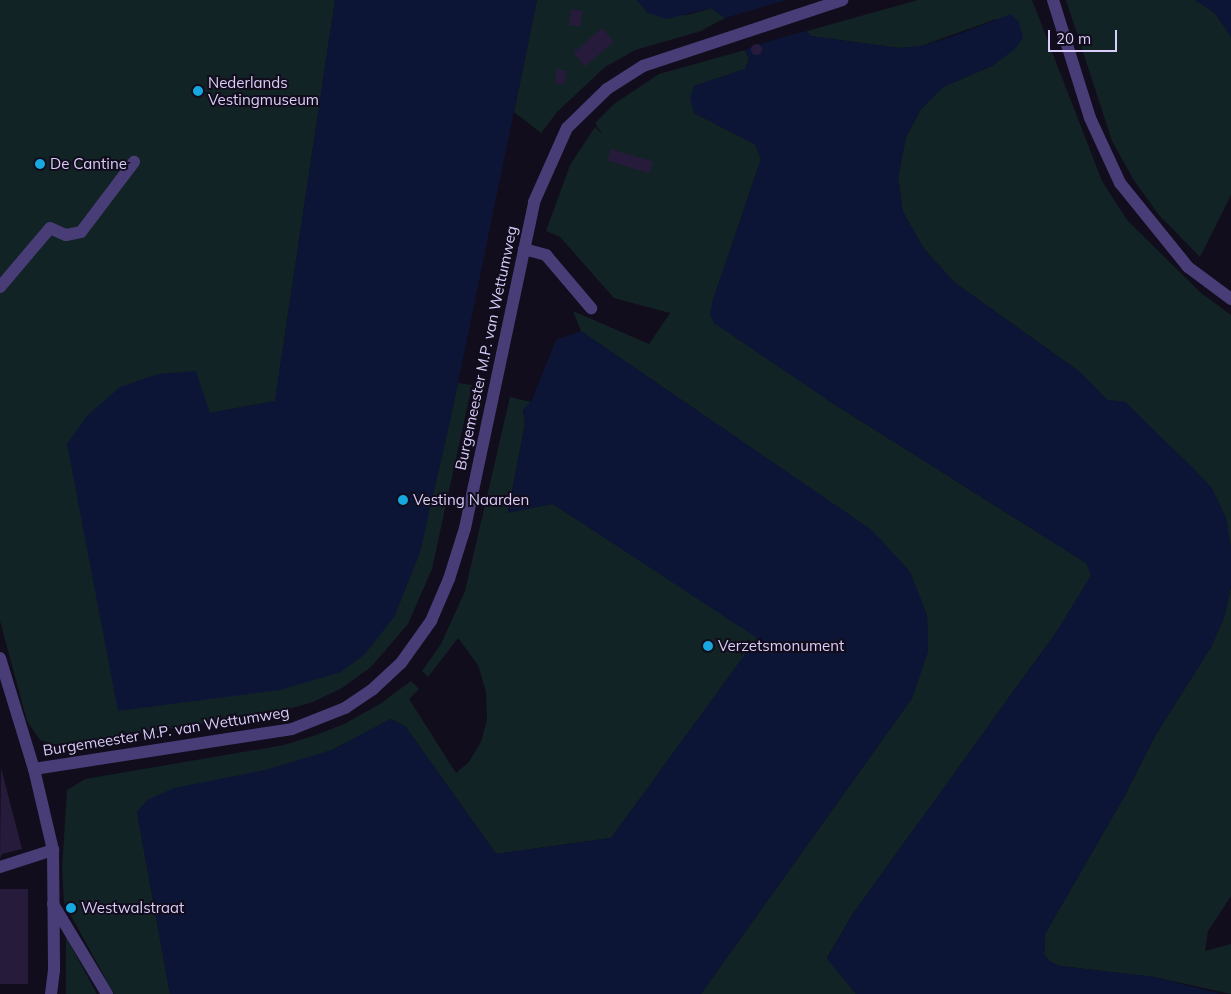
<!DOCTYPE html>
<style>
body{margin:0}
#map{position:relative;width:1231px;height:994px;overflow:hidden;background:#120d1c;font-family:Mulish,sans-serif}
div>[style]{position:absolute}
.green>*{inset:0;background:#112325}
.water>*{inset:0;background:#0d1536}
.pier>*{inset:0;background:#120d1c;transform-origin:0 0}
.building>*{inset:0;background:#271b3b;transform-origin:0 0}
.round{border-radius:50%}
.minor>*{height:12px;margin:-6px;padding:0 6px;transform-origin:6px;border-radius:6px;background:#493d77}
.dots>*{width:14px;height:14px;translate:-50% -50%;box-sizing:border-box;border:2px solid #120d1c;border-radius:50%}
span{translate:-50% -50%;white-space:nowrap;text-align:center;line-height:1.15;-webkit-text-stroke:4px #120d1c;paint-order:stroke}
.poi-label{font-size:15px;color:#dacdfa}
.left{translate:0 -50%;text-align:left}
.street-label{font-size:15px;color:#dacdfa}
.scale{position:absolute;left:1048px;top:30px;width:69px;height:22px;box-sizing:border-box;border:2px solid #dacdfa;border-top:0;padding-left:6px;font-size:15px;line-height:18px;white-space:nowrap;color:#dacdfa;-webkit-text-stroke:4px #120d1c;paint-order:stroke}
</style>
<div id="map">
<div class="green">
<div style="clip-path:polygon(0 0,335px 0,275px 401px,210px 413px,158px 374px,394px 617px,420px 552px,458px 383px,472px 385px,432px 569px,408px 624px,371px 667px,342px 688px,313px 702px,282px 711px,59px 746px,40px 740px,27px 721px,0 621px)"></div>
<div style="clip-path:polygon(537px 0,637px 0,648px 13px,688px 15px,711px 8px,725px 18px,701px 31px,635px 50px,605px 67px,557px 112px,541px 133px,514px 112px)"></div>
<div style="clip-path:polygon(918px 0,1032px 0,1102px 181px,1127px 220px,1201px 293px,1231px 315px,1231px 549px,1226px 518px,1212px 489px,1125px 402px,1107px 400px,1080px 372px,955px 283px,924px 249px,903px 212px,898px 177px,906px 137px,921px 109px,943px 87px,994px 65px,996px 19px,921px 46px,899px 48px,810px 36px,807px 31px)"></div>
<div style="clip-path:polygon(1066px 0,1195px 0,1215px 13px,1231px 37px,1231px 195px,1200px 257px,1159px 215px,1133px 179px,1112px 141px)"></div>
<div style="clip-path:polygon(745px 50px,749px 59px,745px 69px,694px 86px,694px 113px,755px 144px,761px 159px,712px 303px,826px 399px,1086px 563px,1092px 575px,1057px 631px,852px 915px,827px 958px,856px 994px,701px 994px,912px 698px,928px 651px,927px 615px,910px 572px,871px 530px,581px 331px,573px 311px,649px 344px,670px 313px,614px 298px,560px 237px,546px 231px,570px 165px,595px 127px,602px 134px,595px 123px,614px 104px,659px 74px)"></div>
<div style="clip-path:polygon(510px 397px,531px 402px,523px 411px,525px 424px,508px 512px,553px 504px,758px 637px,611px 838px,496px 854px,406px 727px,391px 719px,332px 750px,137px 812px,170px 994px,114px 994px,64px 903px,62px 869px,67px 790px,85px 779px,284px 745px,313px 736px,344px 724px,380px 704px,411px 681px,419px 689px,409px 699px,456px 773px,469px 762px,481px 742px,487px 719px,486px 692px,478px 665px,458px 638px,428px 677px,422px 671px,441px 644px,465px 591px)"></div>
<div style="clip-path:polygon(1231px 587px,1231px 896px,1208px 931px,1205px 951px,1231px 944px,1231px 994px,1154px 977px,1060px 966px,1049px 961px,1044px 954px,1045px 934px,1124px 797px,1155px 736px,1211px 647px,1224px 618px)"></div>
<div style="clip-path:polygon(66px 937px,97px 994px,66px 994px)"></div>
</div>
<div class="water">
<div style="clip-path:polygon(335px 0,537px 0,449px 426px,420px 552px,394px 617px,365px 654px,341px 672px,280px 690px,118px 711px,67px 444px,87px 416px,120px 387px,158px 374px,196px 371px,210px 413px,275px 401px)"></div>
<div style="clip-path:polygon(637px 0,789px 0,771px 4px,782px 37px,807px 31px,810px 36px,899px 48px,921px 46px,951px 37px,1011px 14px,1019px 22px,1023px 38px,1015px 49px,994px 65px,943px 87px,921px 109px,906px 137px,898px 177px,903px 212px,924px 249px,955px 283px,1080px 372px,1107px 400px,1125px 402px,1192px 467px,1212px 488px,1226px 518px,1231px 549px,1231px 587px,1224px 618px,1211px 647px,1155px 736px,1124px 797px,1045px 934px,1044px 954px,1049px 961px,1060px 966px,1154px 977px,1221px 994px,856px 994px,827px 959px,852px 915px,1057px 631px,1091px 575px,1086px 563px,826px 399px,714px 323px,710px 315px,712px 303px,761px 159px,755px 144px,694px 113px,690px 98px,694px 86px,745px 69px,749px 59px,745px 50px,760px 43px,749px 11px,725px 18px,711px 8px,667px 19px,648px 13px)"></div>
<div style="clip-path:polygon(1195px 0,1231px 0,1231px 37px,1215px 13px)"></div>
<div style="clip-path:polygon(581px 331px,872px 530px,910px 572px,927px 615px,928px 651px,912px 698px,701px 994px,170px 994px,137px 812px,147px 800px,174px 788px,265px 770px,332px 750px,391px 719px,406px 727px,496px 854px,611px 838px,757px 638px,553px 504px,508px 513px,525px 424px,523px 410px,531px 402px,556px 340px)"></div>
</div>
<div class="pier">
<div style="left:771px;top:4px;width:35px;height:23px;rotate:72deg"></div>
</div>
<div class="building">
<div style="left:571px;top:9px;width:12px;height:16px;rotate:9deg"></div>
<div style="left:602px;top:28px;width:18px;height:38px;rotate:49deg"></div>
<div class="round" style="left:750.5px;top:43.5px;width:11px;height:11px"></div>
<div style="left:557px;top:69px;width:10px;height:14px;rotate:11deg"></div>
<div style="left:611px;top:149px;width:44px;height:12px;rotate:17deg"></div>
<div style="clip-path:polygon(1px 768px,22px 849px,2px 854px,0 859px)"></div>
<div style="left:0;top:889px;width:28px;height:95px"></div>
</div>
<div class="minor">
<div style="left:1053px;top:0;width:124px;rotate:72.6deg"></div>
<div style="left:1090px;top:118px;width:72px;rotate:65.2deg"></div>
<div style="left:1120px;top:183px;width:108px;rotate:51deg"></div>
<div style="left:1188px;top:267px;width:54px;rotate:36.7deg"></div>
<div style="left:524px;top:249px;width:23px;rotate:15deg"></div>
<div style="left:546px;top:255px;width:70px;rotate:49.7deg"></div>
<div style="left:0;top:287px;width:77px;rotate:-49.7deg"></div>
<div style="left:50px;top:228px;width:17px;rotate:24deg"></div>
<div style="left:66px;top:235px;width:15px;rotate:-11deg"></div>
<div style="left:81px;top:232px;width:88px;rotate:-52.9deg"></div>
<div style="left:0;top:658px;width:116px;rotate:73deg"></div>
<div style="left:34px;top:769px;width:83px;rotate:76.8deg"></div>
<div style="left:53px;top:850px;width:120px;rotate:89.5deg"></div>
<div style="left:54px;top:970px;width:24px;rotate:97deg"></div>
<div style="left:34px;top:769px;width:261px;rotate:-8.8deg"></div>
<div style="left:292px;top:729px;width:57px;rotate:-21.6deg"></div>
<div style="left:345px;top:708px;width:34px;rotate:-34deg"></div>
<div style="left:373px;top:689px;width:38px;rotate:-43deg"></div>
<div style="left:401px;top:663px;width:52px;rotate:-54.5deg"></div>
<div style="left:431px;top:621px;width:46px;rotate:-66.8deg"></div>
<div style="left:449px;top:579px;width:53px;rotate:-72.6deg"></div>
<div style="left:465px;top:528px;width:333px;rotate:-78deg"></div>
<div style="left:534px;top:202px;width:81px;rotate:-66deg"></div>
<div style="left:567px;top:128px;width:56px;rotate:-44.3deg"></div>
<div style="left:607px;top:89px;width:43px;rotate:-32.6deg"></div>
<div style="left:643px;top:66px;width:210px;rotate:-18.3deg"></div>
<div style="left:0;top:867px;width:56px;rotate:-17.8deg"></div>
<div style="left:53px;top:904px;width:105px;rotate:59deg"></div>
</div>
<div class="dots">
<div style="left:198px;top:91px;background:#16a8de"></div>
<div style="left:40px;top:164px;background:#16a8de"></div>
<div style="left:403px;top:500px;background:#16a8de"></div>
<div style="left:708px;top:646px;background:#16a8de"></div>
<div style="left:71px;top:908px;background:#16a8de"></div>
</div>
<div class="poi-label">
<span class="left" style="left:208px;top:91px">Nederlands<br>Vestingmuseum</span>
<span class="left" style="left:50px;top:164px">De Cantine</span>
<span class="left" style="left:413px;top:500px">Vesting Naarden</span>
<span class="left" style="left:718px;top:646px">Verzetsmonument</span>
<span class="left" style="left:81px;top:908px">Westwalstraat</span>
</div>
<div class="street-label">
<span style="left:486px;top:348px;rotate:-78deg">Burgemeester M.P. van Wettumweg</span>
<span style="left:166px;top:731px;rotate:-9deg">Burgemeester M.P. van Wettumweg</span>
</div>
<div class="scale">20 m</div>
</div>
